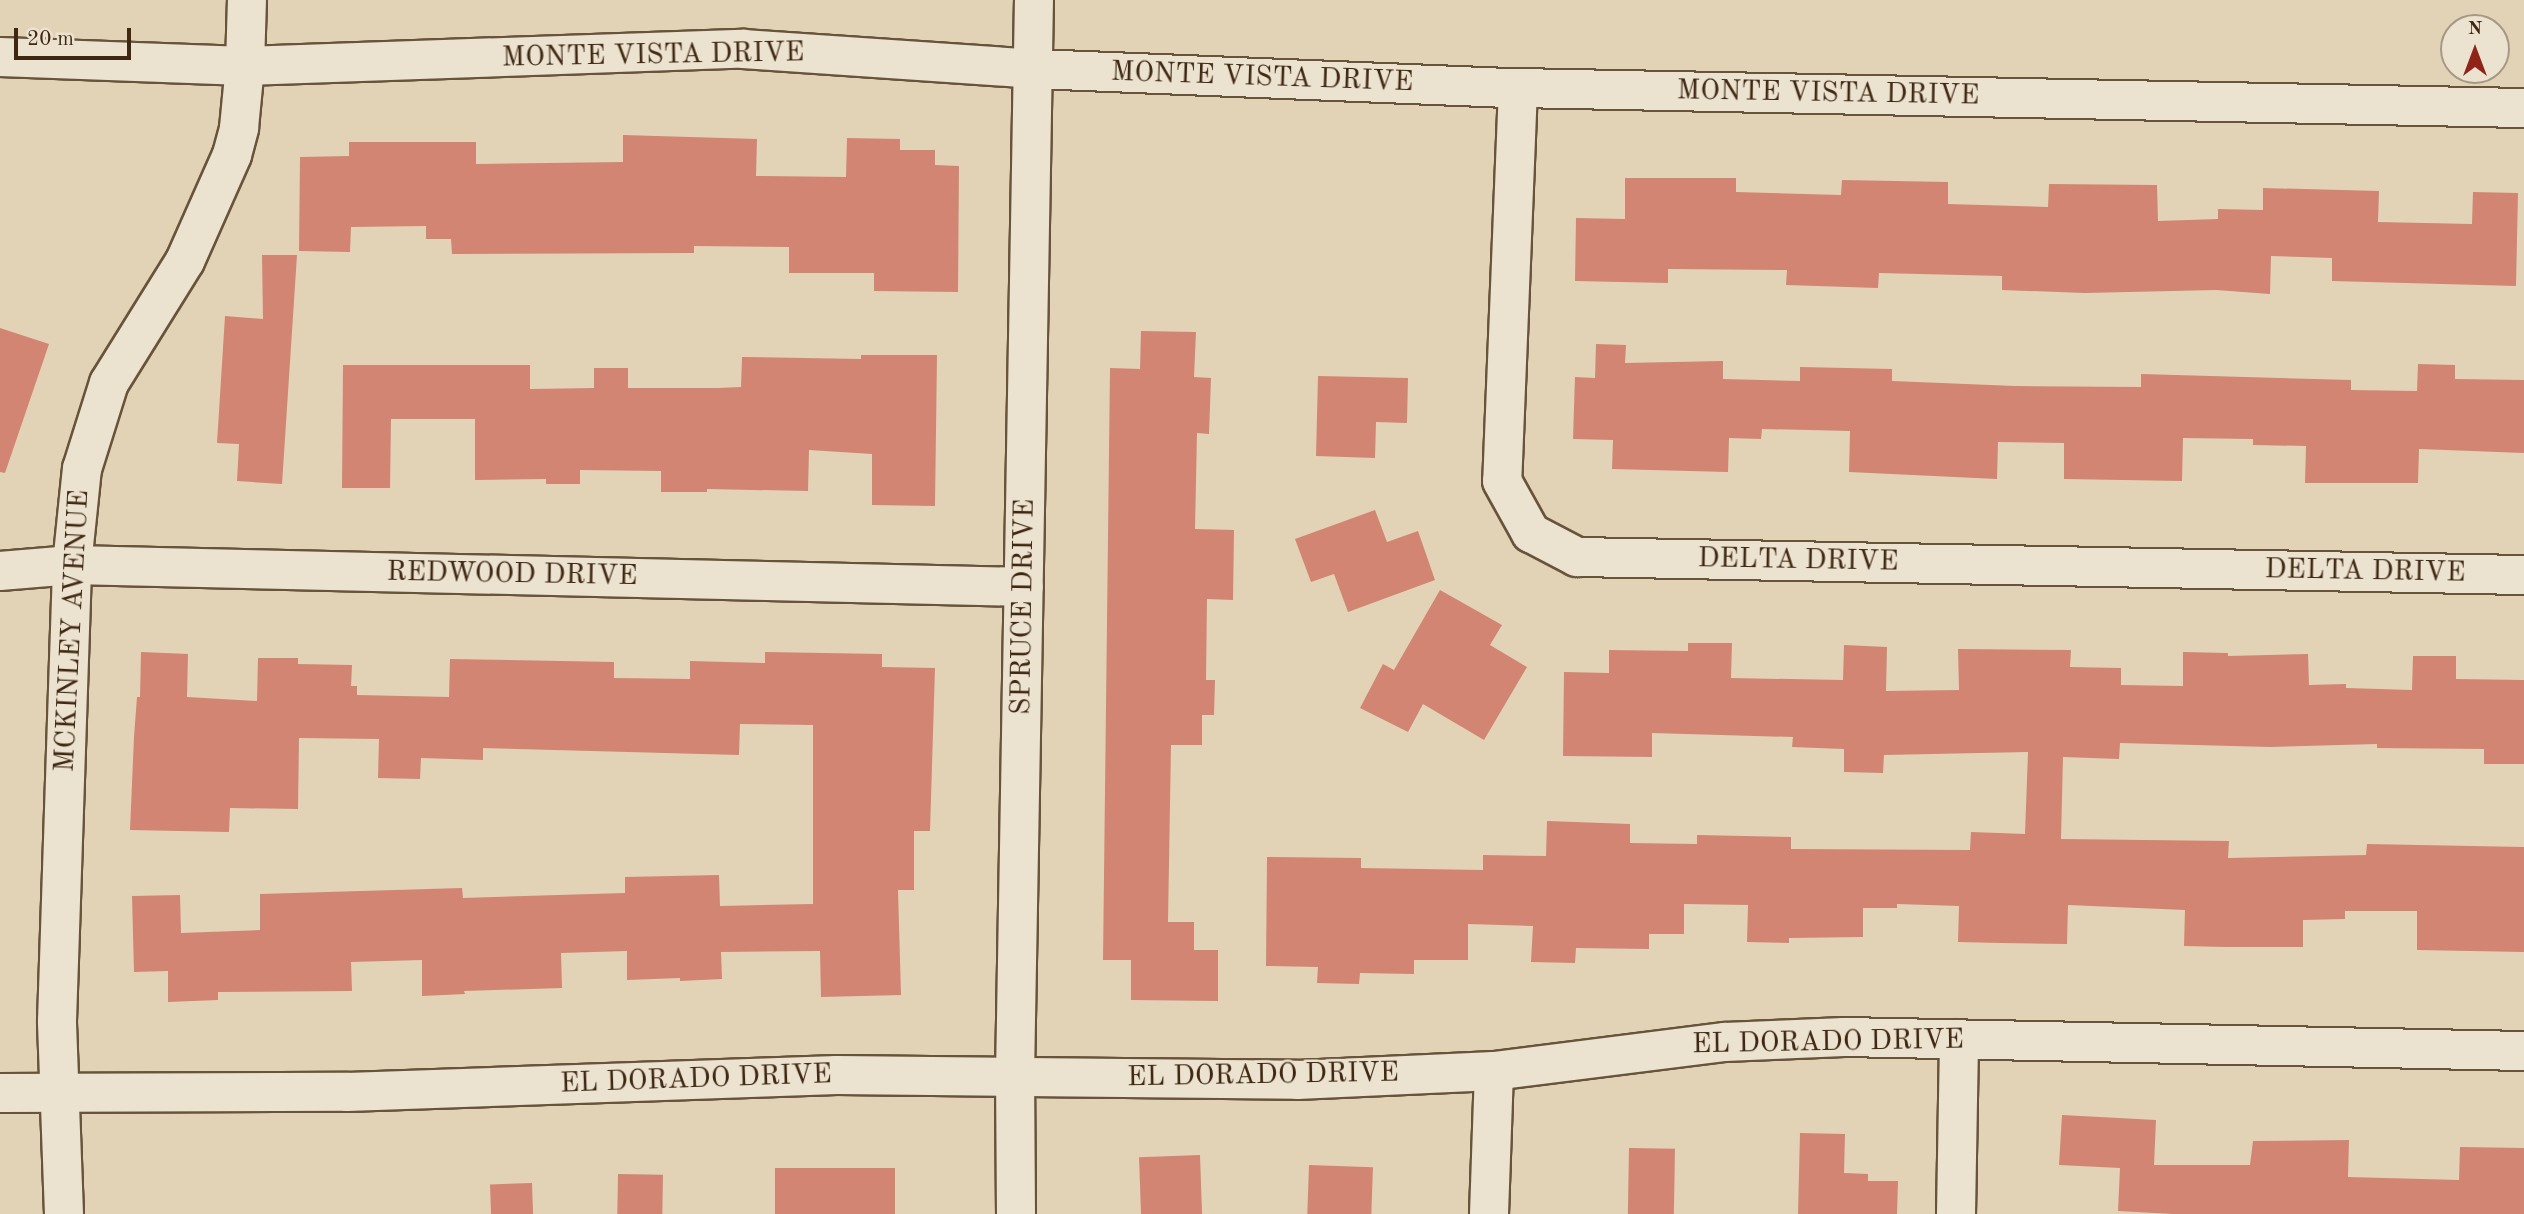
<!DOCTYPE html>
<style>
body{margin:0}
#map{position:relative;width:2524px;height:1214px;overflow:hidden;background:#e2d3b6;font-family:"Old Standard TT",serif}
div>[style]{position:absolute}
.building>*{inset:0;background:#d28572;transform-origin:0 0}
.roads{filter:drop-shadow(2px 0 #68533b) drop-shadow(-2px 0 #68533b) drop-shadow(0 2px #68533b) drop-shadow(0 -2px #68533b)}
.minor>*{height:38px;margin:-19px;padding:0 19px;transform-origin:19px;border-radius:19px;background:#ece2d0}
span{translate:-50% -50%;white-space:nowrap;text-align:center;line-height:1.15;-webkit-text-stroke:5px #ece2d0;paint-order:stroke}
.street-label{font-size:28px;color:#3f2812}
.north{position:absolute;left:2440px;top:14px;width:70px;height:70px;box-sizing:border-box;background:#ece2d0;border:2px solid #a79884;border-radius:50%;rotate:0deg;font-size:19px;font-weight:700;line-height:28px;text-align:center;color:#3f2812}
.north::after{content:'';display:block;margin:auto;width:24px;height:32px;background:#8f2418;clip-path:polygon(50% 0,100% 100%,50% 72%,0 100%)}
.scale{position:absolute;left:14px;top:28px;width:117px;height:32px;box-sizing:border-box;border:4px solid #3f2812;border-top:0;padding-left:9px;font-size:21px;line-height:24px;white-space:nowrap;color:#3f2812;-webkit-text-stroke:5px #ece2d0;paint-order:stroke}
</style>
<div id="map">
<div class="building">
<div style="clip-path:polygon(623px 135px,757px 139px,756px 176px,846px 177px,847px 138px,900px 139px,900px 150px,935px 150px,935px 165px,959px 166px,958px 292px,874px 291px,874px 273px,789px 273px,789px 247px,694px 246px,694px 253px,452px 254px,451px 239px,426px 239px,426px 226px,351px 227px,350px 252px,299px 251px,300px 157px,349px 156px,349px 142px,476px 142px,476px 164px,623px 162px)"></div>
<div style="clip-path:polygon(1625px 178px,1736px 178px,1736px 192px,1841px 195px,1842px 180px,1948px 182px,1948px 204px,2048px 207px,2049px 184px,2157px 185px,2158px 221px,2218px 219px,2218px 209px,2263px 210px,2263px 188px,2379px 191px,2378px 222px,2472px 224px,2473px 192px,2518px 193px,2516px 286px,2332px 281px,2332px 258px,2271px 256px,2270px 294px,2216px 290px,2085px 293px,2002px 290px,2002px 276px,1879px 273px,1878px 288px,1786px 285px,1787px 270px,1668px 269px,1668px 283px,1575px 281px,1576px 218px,1625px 219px)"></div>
<div style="clip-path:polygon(262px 255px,297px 255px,282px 484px,237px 481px,239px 444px,217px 443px,225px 316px,263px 319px)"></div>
<div style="clip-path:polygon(0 328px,49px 344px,5px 473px,0 472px)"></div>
<div style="clip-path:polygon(1141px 331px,1196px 332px,1194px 377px,1211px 378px,1209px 434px,1197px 433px,1195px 529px,1234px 530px,1233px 600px,1207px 599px,1206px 680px,1215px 680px,1214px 715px,1202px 715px,1202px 745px,1171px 745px,1168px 922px,1194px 922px,1194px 950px,1218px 950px,1218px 1001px,1131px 1000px,1131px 960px,1103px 960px,1110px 368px,1140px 369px)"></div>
<div style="clip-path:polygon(1596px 344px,1626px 345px,1625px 363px,1723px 361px,1723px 379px,1800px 381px,1800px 367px,1892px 369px,1892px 381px,2015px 386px,2141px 387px,2141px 374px,2351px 380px,2351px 390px,2417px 391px,2418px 364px,2455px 365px,2455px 379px,2524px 380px,2524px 453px,2419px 449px,2418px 483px,2305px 483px,2306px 446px,2253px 445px,2253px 439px,2183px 438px,2182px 481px,2064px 479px,2064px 443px,1998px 442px,1997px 479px,1849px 472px,1850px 431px,1762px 429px,1761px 439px,1729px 438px,1728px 472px,1612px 469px,1613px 440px,1573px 439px,1575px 377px,1595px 378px)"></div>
<div style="clip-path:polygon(861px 355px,937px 355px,935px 506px,872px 505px,872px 454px,809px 450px,808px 491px,707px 489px,707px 492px,661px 492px,661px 471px,580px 470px,580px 484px,546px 484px,546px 479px,475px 480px,475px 419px,391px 419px,390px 488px,342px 488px,343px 365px,530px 365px,530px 389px,594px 388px,594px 368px,628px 368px,628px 388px,718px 388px,741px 387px,742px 357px,861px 359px)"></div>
<div style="clip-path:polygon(1318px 376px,1408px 378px,1407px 423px,1376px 422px,1375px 458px,1316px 456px)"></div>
<div style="clip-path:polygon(1375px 510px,1387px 542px,1418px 531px,1435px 580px,1348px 612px,1334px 574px,1311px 582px,1295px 539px)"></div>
<div style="clip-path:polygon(1440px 590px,1502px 625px,1490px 645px,1527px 667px,1484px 740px,1423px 704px,1408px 732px,1360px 708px,1383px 664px,1394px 670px)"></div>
<div style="clip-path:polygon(1688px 643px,1732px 643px,1731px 678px,1843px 680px,1844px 645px,1887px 647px,1886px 691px,1959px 690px,1958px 649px,2071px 650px,2070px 667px,2121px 668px,2121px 685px,2183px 686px,2183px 652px,2228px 653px,2228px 656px,2308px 654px,2309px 685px,2346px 684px,2346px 688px,2412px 690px,2413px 656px,2456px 656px,2456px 679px,2524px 680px,2524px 764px,2484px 764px,2484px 749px,2377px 748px,2377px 744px,2270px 747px,2120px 743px,2119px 759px,2063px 757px,2061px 839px,2229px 841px,2228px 858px,2366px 855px,2367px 844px,2524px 847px,2524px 952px,2417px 950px,2417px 911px,2345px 911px,2345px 919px,2303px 920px,2303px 947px,2226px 947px,2184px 946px,2185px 910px,2068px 905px,2067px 944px,2001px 943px,1958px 942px,1959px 906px,1897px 904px,1897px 908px,1863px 908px,1863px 937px,1789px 938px,1789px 943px,1747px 942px,1748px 905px,1684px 904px,1684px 934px,1649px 934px,1649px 949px,1576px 948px,1575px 963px,1531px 962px,1533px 926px,1468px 924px,1468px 960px,1414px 960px,1414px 974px,1360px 973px,1359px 984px,1317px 983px,1318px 967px,1266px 966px,1267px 857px,1361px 858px,1361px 868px,1483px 870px,1483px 855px,1546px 856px,1547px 821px,1630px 824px,1630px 843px,1697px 844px,1697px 835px,1791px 837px,1791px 849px,1970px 850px,1971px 832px,2025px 834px,2028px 752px,1884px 755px,1883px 773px,1844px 772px,1844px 749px,1792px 747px,1793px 737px,1652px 733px,1652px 757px,1563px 756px,1564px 672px,1609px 673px,1609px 650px,1688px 651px)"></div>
<div style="clip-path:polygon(141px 652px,188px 654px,187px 697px,257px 701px,258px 658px,298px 658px,298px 664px,352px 665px,351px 686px,357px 686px,357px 695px,449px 697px,450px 659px,614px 662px,614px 678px,690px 679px,690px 661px,765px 663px,765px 652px,882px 654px,882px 667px,935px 668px,930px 831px,914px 831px,914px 890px,898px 890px,901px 995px,821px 997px,820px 951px,721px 952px,722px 979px,680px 981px,680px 978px,627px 980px,627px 951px,561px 953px,562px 988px,464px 991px,465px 994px,422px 996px,422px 960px,351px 962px,352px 991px,218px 992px,218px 1000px,168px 1002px,168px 971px,134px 972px,132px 896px,180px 895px,181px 933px,260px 930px,260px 894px,462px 888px,463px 898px,625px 893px,625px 877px,719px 875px,720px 906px,813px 904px,813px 725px,740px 724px,739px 755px,483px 748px,483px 760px,421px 758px,420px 779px,378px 778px,379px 739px,299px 738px,298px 809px,230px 808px,229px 832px,130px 830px,134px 737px,137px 697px,140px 697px)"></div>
<div style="clip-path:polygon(2062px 1115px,2156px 1120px,2154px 1165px,2250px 1165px,2253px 1141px,2349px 1140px,2348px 1177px,2459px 1180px,2460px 1147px,2524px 1148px,2524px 1214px,2173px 1214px,2118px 1211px,2120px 1168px,2059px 1165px)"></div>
<div style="clip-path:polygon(1800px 1133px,1845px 1134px,1844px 1173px,1868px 1174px,1868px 1181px,1898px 1181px,1897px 1214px,1798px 1214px)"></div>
<div style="left:1629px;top:1148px;width:46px;height:66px;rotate:1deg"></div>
<div style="left:1200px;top:1155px;width:59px;height:61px;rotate:88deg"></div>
<div style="left:1309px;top:1165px;width:64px;height:49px;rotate:2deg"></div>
<div style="left:775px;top:1168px;width:120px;height:46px"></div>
<div style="left:618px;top:1174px;width:45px;height:40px;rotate:1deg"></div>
<div style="left:532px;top:1183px;width:31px;height:42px;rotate:88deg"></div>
</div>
<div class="roads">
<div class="minor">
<div style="left:0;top:57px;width:245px;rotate:2.1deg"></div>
<div style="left:245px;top:66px;width:498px;rotate:-2deg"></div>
<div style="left:743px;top:49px;width:293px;rotate:3.9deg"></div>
<div style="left:1035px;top:69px;width:483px;rotate:2.3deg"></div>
<div style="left:1518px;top:88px;width:1006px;rotate:1.14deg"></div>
<div style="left:1518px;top:88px;width:393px;rotate:92.3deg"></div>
<div style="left:1502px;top:481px;width:60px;rotate:60.9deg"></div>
<div style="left:1531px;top:533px;width:52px;rotate:27.6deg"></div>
<div style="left:1577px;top:557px;width:947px;rotate:1.09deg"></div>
<div style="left:0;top:571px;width:72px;rotate:-4.8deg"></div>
<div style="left:72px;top:565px;width:952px;rotate:1.32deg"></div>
<div style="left:0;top:1093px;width:347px;rotate:-0.2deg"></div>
<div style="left:347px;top:1092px;width:490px;rotate:-2deg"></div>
<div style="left:837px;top:1075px;width:460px;rotate:0.6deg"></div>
<div style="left:1297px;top:1080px;width:197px;rotate:-2.6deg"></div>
<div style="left:1494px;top:1071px;width:233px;rotate:-7.2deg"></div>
<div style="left:1725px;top:1042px;width:119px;rotate:-2.4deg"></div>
<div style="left:1844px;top:1037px;width:680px;rotate:1.18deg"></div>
<div style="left:64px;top:1214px;width:193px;rotate:-92.1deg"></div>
<div style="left:57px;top:1021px;width:456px;rotate:-88.1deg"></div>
<div style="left:72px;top:565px;width:97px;rotate:-84.1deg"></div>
<div style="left:82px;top:469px;width:90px;rotate:-72.6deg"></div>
<div style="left:109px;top:383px;width:144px;rotate:-58.1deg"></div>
<div style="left:185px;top:261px;width:116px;rotate:-66.1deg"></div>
<div style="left:232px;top:155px;width:28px;rotate:-75deg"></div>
<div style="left:239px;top:128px;width:62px;rotate:-84.5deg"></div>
<div style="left:245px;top:66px;width:66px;rotate:-88.3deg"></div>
<div style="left:1016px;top:1214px;width:138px;rotate:-90.4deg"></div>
<div style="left:1015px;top:1076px;width:1076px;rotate:-88.99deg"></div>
<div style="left:1489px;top:1214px;width:143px;rotate:-88deg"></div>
<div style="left:1956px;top:1214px;width:175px;rotate:-89deg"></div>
</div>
</div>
<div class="street-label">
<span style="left:653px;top:56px;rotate:-1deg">MONTE VISTA DRIVE</span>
<span style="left:1262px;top:78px;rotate:2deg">MONTE VISTA DRIVE</span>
<span style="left:1828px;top:94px;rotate:1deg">MONTE VISTA DRIVE</span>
<span style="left:1798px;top:561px;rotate:1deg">DELTA DRIVE</span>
<span style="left:2365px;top:572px;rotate:1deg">DELTA DRIVE</span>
<span style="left:512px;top:575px;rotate:1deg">REDWOOD DRIVE</span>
<span style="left:1024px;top:607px;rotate:-89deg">SPRUCE DRIVE</span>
<span style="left:73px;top:631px;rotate:-87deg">MCKINLEY AVENUE</span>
<span style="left:1828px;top:1043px;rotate:-1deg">EL DORADO DRIVE</span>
<span style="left:1263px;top:1076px;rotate:-1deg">EL DORADO DRIVE</span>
<span style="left:696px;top:1080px;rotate:-2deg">EL DORADO DRIVE</span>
</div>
<div class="north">N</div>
<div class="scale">20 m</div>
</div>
